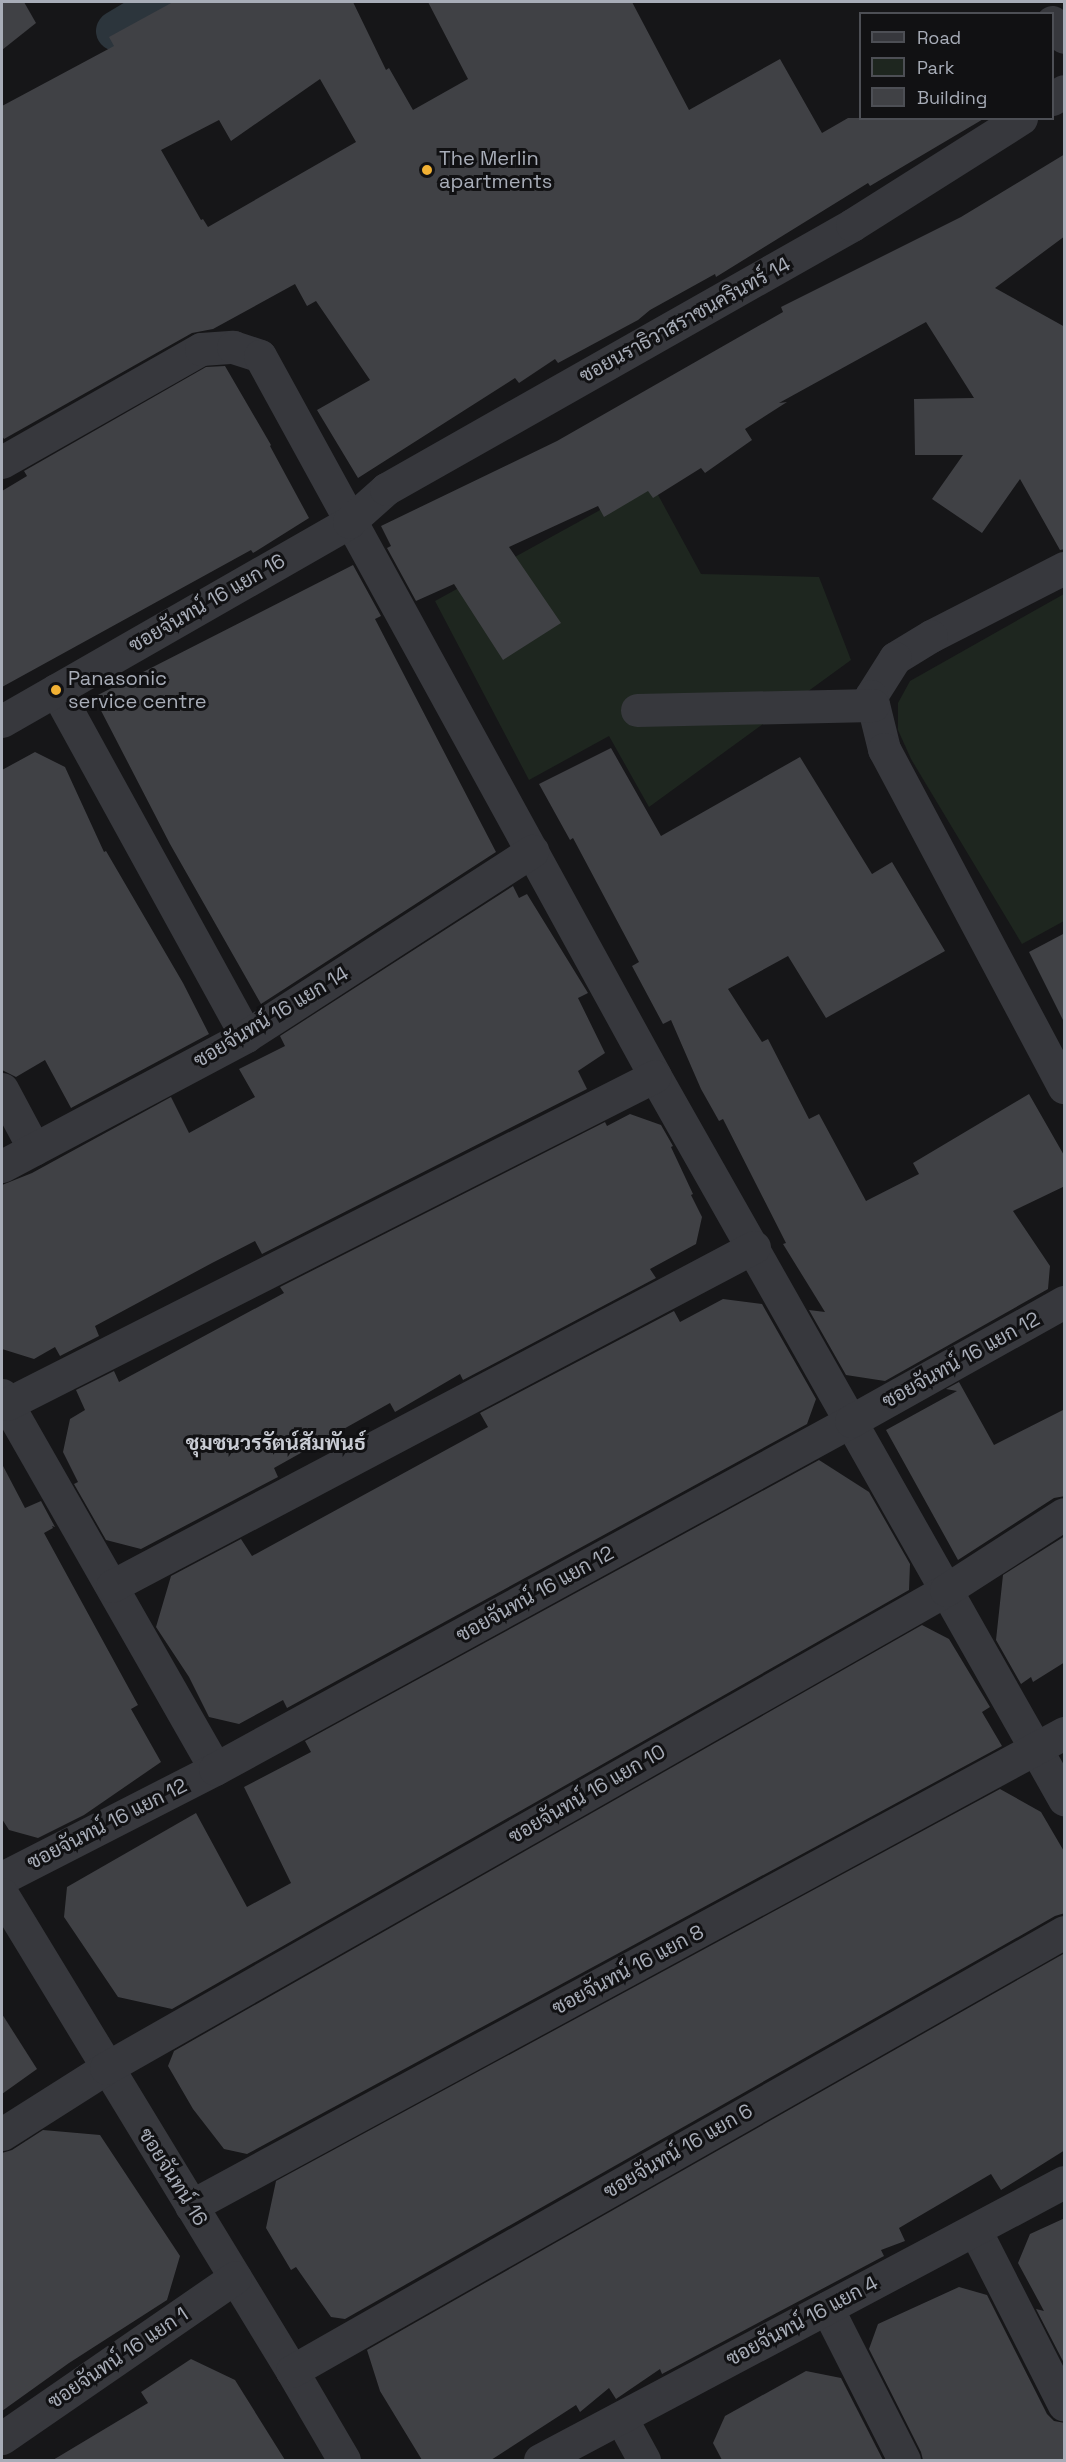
<!DOCTYPE html>
<meta charset="utf-8">
<style>
body{margin:0}
#map{position:relative;width:1066px;height:2462px;overflow:hidden;background:#161618;font-family:"Space Grotesk",Sarabun,sans-serif}
div>[style]{position:absolute}
.green>*{inset:0;background:#1e261f}
.canal>*{height:40px;margin:-20px;padding:0 20px;transform-origin:20px;border-radius:20px;background:#2c353c}
.building>*{inset:0;background:#404145}
.minor>*{height:33px;margin:-16.5px;padding:0 16.5px;transform-origin:16.5px;border-radius:16.5px;background:#37383d}
.dots>*{width:16px;height:16px;translate:-50% -50%;box-sizing:border-box;border:3px solid #111113;border-radius:50%}
span{translate:-50% -50%;white-space:nowrap;text-align:center;line-height:1.15;-webkit-text-stroke:6px #111113;paint-order:stroke}
.poi-label{font-size:20px;color:#a8adb8}
.left{translate:0 -50%;text-align:left}
.street-label{font-size:20px;color:#a8adb8}
.neighbourhood-label{font-size:21px;color:#c9ccd4;font-weight:700}
.frame{position:absolute;inset:0;border:3px solid #a8adb8;pointer-events:none}
.legend{position:absolute;left:859px;top:12px;width:195px;height:108px;box-sizing:border-box;background:#111113;border:2px solid #4d4f55;margin:0;padding:8px 10px;list-style:none;font-size:18px;color:#a8adb8}
.legend li{display:flex;align-items:center;gap:12px;height:30px}
.legend b{width:30px;border:2px solid #4d4f55}
</style>
<div id="map">
<div class="green">
<div style="clip-path:polygon(651px 482px,701px 574px,819px 577px,851px 660px,649px 807px,609px 736px,529px 780px,435px 601px)"></div>
<div style="clip-path:polygon(1064px 594px,1064px 921px,1022px 944px,911px 759px,898px 730px,898px 703px,910px 681px)"></div>
</div>
<div class="canal">
<div style="left:116px;top:31px;width:56px;rotate:-31.1deg"></div>
</div>
<div class="building">
<div style="clip-path:polygon(2px 2px,24px 2px,36px 23px,2px 50px)"></div>
<div style="clip-path:polygon(evenodd,173px 2px,353px 2px,386px 70px,389px 68px,413px 110px,468px 79px,428px 2px,632px 2px,689px 110px,780px 59px,822px 133px,848px 118px,985px 118px,870px 186px,868px 183px,716px 277px,715px 274px,650px 310px,638px 320px,558px 363px,555px 359px,519px 383px,515px 378px,358px 478px,317px 410px,370px 380px,316px 301px,307px 306px,295px 284px,213px 329px,192px 333px,4px 439px,2px 436px,2px 106px,114px 46px,109px 37px,173px 2px,320px 79px,356px 142px,208px 227px,203px 219px,201px 220px,161px 150px,219px 120px,231px 141px,320px 79px)"></div>
<div style="clip-path:polygon(1065px 154px,1065px 236px,995px 288px,1065px 327px,1065px 549px,1060px 550px,1020px 479px,982px 533px,932px 499px,963px 455px,915px 455px,914px 399px,974px 398px,926px 322px,779px 403px,787px 402px,745px 429px,752px 440px,705px 473px,701px 468px,653px 498px,648px 491px,604px 517px,598px 506px,509px 547px,561px 623px,503px 660px,454px 584px,416px 601px,387px 548px,391px 546px,381px 526px,557px 441px,783px 312px,781px 307px,961px 217px)"></div>
<div style="clip-path:polygon(225px 366px,271px 445px,270px 446px,309px 518px,253px 553px,251px 550px,2px 687px,2px 491px,27px 476px,24px 471px,206px 367px)"></div>
<div style="clip-path:polygon(353px 565px,381px 616px,375px 619px,496px 852px,261px 1004px,170px 844px,94px 697px)"></div>
<div style="clip-path:polygon(611px 748px,661px 836px,800px 757px,872px 874px,892px 862px,945px 951px,826px 1018px,788px 956px,728px 989px,762px 1042px,768px 1039px,809px 1119px,819px 1114px,866px 1201px,919px 1174px,913px 1163px,1029px 1094px,1065px 1157px,1065px 1186px,1013px 1211px,1050px 1266px,1048px 1289px,885px 1381px,846px 1375px,809px 1310px,825px 1312px,783px 1244px,786px 1243px,723px 1119px,719px 1121px,701px 1089px,671px 1020px,663px 1024px,632px 966px,639px 962px,573px 838px,570px 840px,539px 784px)"></div>
<div style="clip-path:polygon(35px 752px,65px 767px,104px 852px,106px 851px,183px 983px,209px 1034px,71px 1108px,45px 1060px,16px 1077px,2px 1070px,2px 770px)"></div>
<div style="clip-path:polygon(513px 886px,519px 898px,527px 894px,588px 993px,578px 998px,605px 1053px,578px 1071px,587px 1089px,262px 1254px,255px 1241px,212px 1263px,95px 1326px,99px 1336px,60px 1356px,55px 1347px,34px 1359px,2px 1349px,2px 1185px,32px 1173px,171px 1097px,189px 1133px,255px 1097px,239px 1069px,285px 1046px,280px 1036px)"></div>
<div style="clip-path:polygon(1065px 933px,1065px 1024px,1029px 952px)"></div>
<div style="clip-path:polygon(630px 1114px,661px 1125px,673px 1146px,671px 1147px,693px 1194px,691px 1195px,702px 1217px,696px 1244px,650px 1269px,656px 1278px,463px 1380px,460px 1374px,395px 1412px,390px 1403px,274px 1468px,278px 1477px,141px 1549px,106px 1540px,74px 1484px,78px 1482px,63px 1452px,70px 1419px,85px 1410px,76px 1390px,114px 1371px,119px 1382px,284px 1293px,280px 1287px,605px 1122px,607px 1126px)"></div>
<div style="clip-path:polygon(723px 1299px,762px 1304px,816px 1399px,807px 1424px,287px 1708px,283px 1700px,239px 1724px,209px 1717px,189px 1677px,156px 1627px,171px 1576px,241px 1539px,252px 1556px,488px 1427px,480px 1413px,674px 1311px,680px 1322px)"></div>
<div style="clip-path:polygon(959px 1382px,994px 1445px,1065px 1409px,1065px 1496px,1054px 1498px,958px 1560px,886px 1430px,957px 1391px,946px 1389px)"></div>
<div style="clip-path:polygon(819px 1460px,869px 1492px,910px 1564px,909px 1590px,172px 2009px,118px 1997px,64px 1917px,67px 1887px,196px 1813px,247px 1907px,291px 1883px,244px 1787px,311px 1752px,305px 1741px)"></div>
<div style="clip-path:polygon(2px 1464px,25px 1508px,41px 1501px,55px 1527px,52px 1526px,53px 1528px,44px 1533px,138px 1705px,131px 1709px,161px 1762px,84px 1815px,38px 1838px,9px 1830px,2px 1819px)"></div>
<div style="clip-path:polygon(1065px 1536px,1065px 1662px,1033px 1682px,1031px 1677px,1021px 1684px,996px 1640px,1003px 1575px)"></div>
<div style="clip-path:polygon(922px 1625px,949px 1639px,990px 1707px,982px 1712px,1002px 1746px,247px 2154px,224px 2149px,193px 2109px,168px 2066px,174px 2051px)"></div>
<div style="clip-path:polygon(1000px 1789px,1041px 1812px,1065px 1853px,1065px 1913px,1055px 1916px,345px 2319px,331px 2317px,296px 2267px,291px 2270px,266px 2228px,276px 2181px)"></div>
<div style="clip-path:polygon(1065px 1953px,1065px 2150px,1001px 2190px,991px 2174px,899px 2228px,905px 2241px,881px 2250px,884px 2256px,662px 2374px,660px 2369px,616px 2399px,609px 2388px,580px 2412px,576px 2405px,491px 2460px,422px 2460px,380px 2391px,367px 2350px)"></div>
<div style="clip-path:polygon(2px 2014px,37px 2069px,2px 2094px)"></div>
<div style="clip-path:polygon(43px 2130px,100px 2135px,180px 2256px,167px 2300px,69px 2363px,2px 2411px,2px 2153px,12px 2150px)"></div>
<div style="clip-path:polygon(1065px 2218px,1065px 2365px,1036px 2309px,1044px 2311px,1018px 2263px,1030px 2234px)"></div>
<div style="clip-path:polygon(959px 2287px,987px 2295px,1047px 2414px,1054px 2421px,1065px 2423px,1065px 2460px,923px 2460px,921px 2452px,869px 2349px,878px 2324px)"></div>
<div style="clip-path:polygon(191px 2359px,235px 2380px,285px 2460px,53px 2460px,148px 2403px,141px 2392px)"></div>
<div style="clip-path:polygon(806px 2371px,841px 2378px,883px 2460px,722px 2460px,713px 2443px,725px 2416px)"></div>
</div>
<div class="minor">
<div style="left:1052px;top:22px;width:19px;rotate:51deg"></div>
<div style="left:1052px;top:99px;width:14px;rotate:-34deg"></div>
<div style="left:2px;top:462px;width:229px;rotate:-29.6deg"></div>
<div style="left:201px;top:349px;width:32px;rotate:-4deg"></div>
<div style="left:233px;top:347px;width:28px;rotate:18deg"></div>
<div style="left:260px;top:356px;width:821px;rotate:61.25deg"></div>
<div style="left:655px;top:1076px;width:831px;rotate:60.5deg"></div>
<div style="left:1064px;top:568px;width:149px;rotate:152.9deg"></div>
<div style="left:931px;top:636px;width:42px;rotate:148.6deg"></div>
<div style="left:895px;top:658px;width:45px;rotate:122.3deg"></div>
<div style="left:871px;top:696px;width:55px;rotate:76.2deg"></div>
<div style="left:884px;top:749px;width:383px;rotate:62deg"></div>
<div style="left:56px;top:690px;width:395px;rotate:61.2deg"></div>
<div style="left:637px;top:710px;width:236px;rotate:-1.2deg"></div>
<div style="left:2px;top:721px;width:400px;rotate:-29.8deg"></div>
<div style="left:349px;top:522px;width:50px;rotate:-41.7deg"></div>
<div style="left:386px;top:489px;width:536px;rotate:-29.53deg"></div>
<div style="left:852px;top:225px;width:200px;rotate:-32.3deg"></div>
<div style="left:2px;top:1089px;width:68px;rotate:61.9deg"></div>
<div style="left:2px;top:1166px;width:276px;rotate:-28deg"></div>
<div style="left:246px;top:1036px;width:341px;rotate:-32.9deg"></div>
<div style="left:2px;top:1395px;width:430px;rotate:60.3deg"></div>
<div style="left:7px;top:1404px;width:726px;rotate:-26.85deg"></div>
<div style="left:112px;top:1586px;width:726px;rotate:-27.84deg"></div>
<div style="left:2px;top:1878px;width:239px;rotate:-27.1deg"></div>
<div style="left:215px;top:1769px;width:725px;rotate:-28.69deg"></div>
<div style="left:851px;top:1421px;width:244px;rotate:-29.2deg"></div>
<div style="left:2px;top:1894px;width:558px;rotate:58.7deg"></div>
<div style="left:292px;top:2371px;width:103px;rotate:59.7deg"></div>
<div style="left:2px;top:2134px;width:123px;rotate:-32.4deg"></div>
<div style="left:106px;top:2068px;width:966px;rotate:-29.64deg"></div>
<div style="left:946px;top:1590px;width:140px;rotate:-32.8deg"></div>
<div style="left:191px;top:2206px;width:993px;rotate:-28.45deg"></div>
<div style="left:975px;top:2230px;width:196px;rotate:63deg"></div>
<div style="left:827px;top:2308px;width:170px;rotate:63.1deg"></div>
<div style="left:292px;top:2371px;width:888px;rotate:-29.62deg"></div>
<div style="left:621px;top:2418px;width:48px;rotate:61.3deg"></div>
<div style="left:2px;top:2438px;width:283px;rotate:-34.6deg"></div>
<div style="left:540px;top:2460px;width:593px;rotate:-27.95deg"></div>
</div>
<div class="dots">
<div style="left:427px;top:170px;background:#f2b134"></div>
<div style="left:56px;top:690px;background:#f2b134"></div>
</div>
<div class="poi-label">
<span class="left" style="left:439px;top:170px">The Merlin<br>apartments</span>
<span class="left" style="left:68px;top:690px">Panasonic<br>service centre</span>
</div>
<div class="street-label">
<span style="left:685px;top:320px;rotate:-29deg">ซอยนราธิวาสราชนครินทร์ 14</span>
<span style="left:207px;top:603px;rotate:-30deg">ซอยจันทน์ 16 แยก 16</span>
<span style="left:271px;top:1017px;rotate:-31deg">ซอยจันทน์ 16 แยก 14</span>
<span style="left:961px;top:1360px;rotate:-29deg">ซอยจันทน์ 16 แยก 12</span>
<span style="left:535px;top:1594px;rotate:-29deg">ซอยจันทน์ 16 แยก 12</span>
<span style="left:587px;top:1794px;rotate:-30deg">ซอยจันทน์ 16 แยก 10</span>
<span style="left:107px;top:1824px;rotate:-27deg">ซอยจันทน์ 16 แยก 12</span>
<span style="left:628px;top:1970px;rotate:-28deg">ซอยจันทน์ 16 แยก 8</span>
<span style="left:678px;top:2151px;rotate:-30deg">ซอยจันทน์ 16 แยก 6</span>
<span style="left:173px;top:2177px;rotate:58deg">ซอยจันทน์ 16</span>
<span style="left:802px;top:2321px;rotate:-28deg">ซอยจันทน์ 16 แยก 4</span>
<span style="left:118px;top:2358px;rotate:-34deg">ซอยจันทน์ 16 แยก 1</span>
</div>
<div class="neighbourhood-label">
<span style="left:276px;top:1443px">ชุมชนวรรัตน์สัมพันธ์</span>
</div>
<div class="frame"></div>
<ul class="legend">
<li><b style="height:8px;background:#37383d"></b>Road</li>
<li><b style="height:16px;background:#1e261f"></b>Park</li>
<li><b style="height:16px;background:#404145"></b>Building</li>
</ul>
</div>
